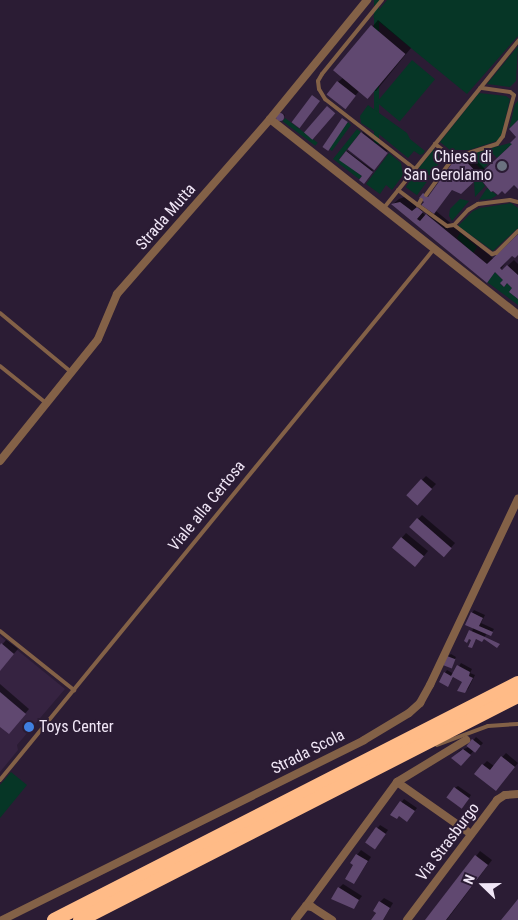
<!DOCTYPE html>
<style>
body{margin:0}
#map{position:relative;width:518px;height:920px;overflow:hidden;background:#2b1c34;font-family:"Roboto Condensed",sans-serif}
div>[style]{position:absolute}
.built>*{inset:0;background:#362341}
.green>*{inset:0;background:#063626;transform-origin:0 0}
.shadow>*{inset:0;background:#0007;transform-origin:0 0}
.building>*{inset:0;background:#604870;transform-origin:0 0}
.round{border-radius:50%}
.lane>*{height:4px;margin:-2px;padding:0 2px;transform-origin:2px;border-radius:2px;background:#836147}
.street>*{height:8px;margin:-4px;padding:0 4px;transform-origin:4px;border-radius:4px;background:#836147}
.highway>*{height:14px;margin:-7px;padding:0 7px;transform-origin:7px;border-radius:7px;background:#ffbb87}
.dots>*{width:14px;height:14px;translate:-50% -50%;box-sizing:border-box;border:2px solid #2b1c34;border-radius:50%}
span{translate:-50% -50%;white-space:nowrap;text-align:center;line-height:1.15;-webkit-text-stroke:4px #2b1c34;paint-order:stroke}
.poi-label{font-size:16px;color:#f0e6f6}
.right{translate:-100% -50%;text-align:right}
.left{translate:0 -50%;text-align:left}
.street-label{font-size:16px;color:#f0e6f6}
.north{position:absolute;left:458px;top:860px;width:50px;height:50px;-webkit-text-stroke:4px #2b1c34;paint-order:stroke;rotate:292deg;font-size:14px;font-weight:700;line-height:20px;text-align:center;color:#f0e6f6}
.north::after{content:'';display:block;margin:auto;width:18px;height:22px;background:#f0e6f6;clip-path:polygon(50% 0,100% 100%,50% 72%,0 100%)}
</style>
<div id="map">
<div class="built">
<div style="clip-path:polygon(0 636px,65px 689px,17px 745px,18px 750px,0 772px)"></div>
</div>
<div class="green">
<div style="left:374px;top:0;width:5px;height:144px"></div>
<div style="clip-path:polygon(387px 0,518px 0,518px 36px,467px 94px,373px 17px)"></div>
<div style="clip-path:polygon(518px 46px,516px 81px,510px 87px,487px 84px)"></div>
<div style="left:412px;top:60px;width:30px;height:55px;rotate:40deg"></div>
<div style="clip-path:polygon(479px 93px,506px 96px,510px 99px,501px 137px,497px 141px,469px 150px,450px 150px,440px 142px)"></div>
<div style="clip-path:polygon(518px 101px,518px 120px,509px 129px,515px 104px)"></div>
<div style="clip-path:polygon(368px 105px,407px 133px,410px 139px,425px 151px,423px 154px,420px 155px,414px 151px,408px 158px,380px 135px,361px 123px,360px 116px)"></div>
<div style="left:285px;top:118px;width:41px;height:4px;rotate:37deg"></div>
<div style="clip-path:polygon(348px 122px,351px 125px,332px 151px,328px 148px)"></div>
<div style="clip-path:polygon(357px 129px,361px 132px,339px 159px,362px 176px,359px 179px,333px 159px)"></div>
<div style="clip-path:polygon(510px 143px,512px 144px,497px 158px,488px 149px)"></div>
<div style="left:434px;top:149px;width:13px;height:24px;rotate:39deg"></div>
<div style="clip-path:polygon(483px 150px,492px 160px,482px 170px,467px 155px)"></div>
<div style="clip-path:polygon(389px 153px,401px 163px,403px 175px,392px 190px,386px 185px,380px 194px,366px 184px)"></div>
<div style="left:418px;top:170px;width:14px;height:21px;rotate:36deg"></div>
<div style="clip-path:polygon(479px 177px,485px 186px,475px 197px,474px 181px)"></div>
<div style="clip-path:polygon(487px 188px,497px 195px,491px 199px,479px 200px)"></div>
<div style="clip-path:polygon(460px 199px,469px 201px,452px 221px,449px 216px,450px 209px)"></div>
<div style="clip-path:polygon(511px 203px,518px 208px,518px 228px,493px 251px,458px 226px,473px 211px,480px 208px)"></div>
<div style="clip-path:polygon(460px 233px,477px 247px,473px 253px,457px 238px)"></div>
<div style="clip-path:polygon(495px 272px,503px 280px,500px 284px,504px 287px,507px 283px,512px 288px,509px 292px,518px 299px,518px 305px,487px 282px)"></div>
<div style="clip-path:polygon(11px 772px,27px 785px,0 818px,0 785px)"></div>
</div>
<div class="shadow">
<div style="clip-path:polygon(378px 20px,411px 48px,376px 91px,360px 90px,349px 103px,338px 82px,344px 77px,336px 70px)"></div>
<div style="clip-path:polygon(282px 113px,285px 115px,281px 120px,277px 118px)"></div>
<div style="clip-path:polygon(evenodd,518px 121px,518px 187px,514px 183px,502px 190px,491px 190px,479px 175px,460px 193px,453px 189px,436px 211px,494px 259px,518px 236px,518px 253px,512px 254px,501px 269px,503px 270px,514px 260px,518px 264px,518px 298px,514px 288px,496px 271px,393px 204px,399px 199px,407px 196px,419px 206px,425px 201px,421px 198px,424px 194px,429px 196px,460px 156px,467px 151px,486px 170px,513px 144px,518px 137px,518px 121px,426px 208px,431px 211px,426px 216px,422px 212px,426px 208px)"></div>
<div style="left:363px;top:132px;width:31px;height:21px;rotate:37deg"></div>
<div style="clip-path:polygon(347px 151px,373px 170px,364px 182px,363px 176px,341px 159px)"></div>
<div style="clip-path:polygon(426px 476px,436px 484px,417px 504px,422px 480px)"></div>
<div style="clip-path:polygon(422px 515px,455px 543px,448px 551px,418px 519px)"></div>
<div style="clip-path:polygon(406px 533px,428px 551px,420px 561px,394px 547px)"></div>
<div style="clip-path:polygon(474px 610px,485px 615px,481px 623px,494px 629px,490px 635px,487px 633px,482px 641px,477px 638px,471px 647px,473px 640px,470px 638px,467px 641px,474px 627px,472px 613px)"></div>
<div style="clip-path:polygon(6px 640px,18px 649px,0 670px,0 647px)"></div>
<div style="clip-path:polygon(451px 654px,456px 657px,450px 667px,448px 656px)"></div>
<div style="clip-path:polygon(461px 663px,472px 669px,470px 673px,475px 675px,468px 689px,461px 692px,458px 691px,463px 681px,454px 676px,450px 683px,445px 673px,447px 670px,454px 674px)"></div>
<div style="clip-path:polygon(0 684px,29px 709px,13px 728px,0 725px)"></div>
<div style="clip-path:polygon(476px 737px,483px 743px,478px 749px,474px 750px,464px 762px,453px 758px,460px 750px,467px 748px)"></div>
<div style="clip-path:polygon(506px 753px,518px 763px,500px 785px,483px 765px,487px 761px,494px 766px)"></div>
<div style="clip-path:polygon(458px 786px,471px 795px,465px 804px,455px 788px)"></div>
<div style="clip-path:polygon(404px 799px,417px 808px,407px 821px,399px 815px,392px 814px)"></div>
<div style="clip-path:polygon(380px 825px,388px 830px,377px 846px,366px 843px)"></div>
<div style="clip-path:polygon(361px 850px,371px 857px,354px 883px,357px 855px)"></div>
<div style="left:480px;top:851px;width:15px;height:87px;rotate:37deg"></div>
<div style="clip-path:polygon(343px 884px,362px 896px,353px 908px,339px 888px)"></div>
<div style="clip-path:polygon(384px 898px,393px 903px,383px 920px,373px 920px,380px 902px)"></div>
</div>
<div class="building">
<div style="left:371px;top:25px;width:45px;height:59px;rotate:40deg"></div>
<div style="left:337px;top:81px;width:24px;height:17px;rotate:38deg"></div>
<div style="left:312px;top:95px;width:10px;height:34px;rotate:37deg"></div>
<div style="left:327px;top:106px;width:11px;height:35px;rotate:41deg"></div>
<div class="round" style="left:276px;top:113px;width:8px;height:8px"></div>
<div style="left:342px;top:118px;width:7px;height:35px;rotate:34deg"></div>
<div style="clip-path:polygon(518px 120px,518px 189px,514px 185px,505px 194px,502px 191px,498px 195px,493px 191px,491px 192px,479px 177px,461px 194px,452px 190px,434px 214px,421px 205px,424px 202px,419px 198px,423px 193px,428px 197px,453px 162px,461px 156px,479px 175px,512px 144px,510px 143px,516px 137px,509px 129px)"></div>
<div style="left:361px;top:132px;width:34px;height:22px;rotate:38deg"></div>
<div style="clip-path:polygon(346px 151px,373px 172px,364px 184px,359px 180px,362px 176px,339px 160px)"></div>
<div style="clip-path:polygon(400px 202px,412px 211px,417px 207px,423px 212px,417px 219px,420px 221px,426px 214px,487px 264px,518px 234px,518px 255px,515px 258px,512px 256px,500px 268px,502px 270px,507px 265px,518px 275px,518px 299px,509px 292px,512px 288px,507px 283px,504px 287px,500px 283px,503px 280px,495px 272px,487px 283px,391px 204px)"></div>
<div style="left:421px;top:479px;width:15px;height:22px;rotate:42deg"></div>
<div style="left:417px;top:518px;width:46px;height:12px;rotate:41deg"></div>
<div style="left:401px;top:537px;width:30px;height:14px;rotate:40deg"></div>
<div style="clip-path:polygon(471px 612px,483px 618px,479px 626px,493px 632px,491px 636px,465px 625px)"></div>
<div style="clip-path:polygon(469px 630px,485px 637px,500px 644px,497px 648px,484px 639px,482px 642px,476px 639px,472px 648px,468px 647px,471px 640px,469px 639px,467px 643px,464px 641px)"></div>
<div style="clip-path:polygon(1px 643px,14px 654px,0 671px,0 645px)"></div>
<div style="left:447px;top:656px;width:9px;height:10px;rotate:21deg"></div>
<div style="clip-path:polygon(457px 665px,470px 672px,469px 676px,473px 678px,465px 693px,457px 691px,462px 682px,453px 677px,448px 687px,439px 682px,444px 672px,451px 676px)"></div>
<div style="clip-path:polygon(0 692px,26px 714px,9px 734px,0 727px)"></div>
<div style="left:472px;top:739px;width:11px;height:9px;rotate:38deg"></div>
<div style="clip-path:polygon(463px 749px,471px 755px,461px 766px,451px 758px)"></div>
<div style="clip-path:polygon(501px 756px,515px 767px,496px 791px,474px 774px,482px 764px,490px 770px)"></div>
<div style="left:454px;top:787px;width:19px;height:13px;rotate:36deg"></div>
<div style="clip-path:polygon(400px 801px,415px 811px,407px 822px,399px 816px,397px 819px,390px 815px)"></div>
<div style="left:376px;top:827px;width:12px;height:19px;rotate:35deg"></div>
<div style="clip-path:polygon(356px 854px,368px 861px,354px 884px,345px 879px,353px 865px,350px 863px)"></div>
<div style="clip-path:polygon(475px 855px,488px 865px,446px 920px,425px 920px)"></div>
<div style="clip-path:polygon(338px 887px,359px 900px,354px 909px,331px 899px)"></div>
<div style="clip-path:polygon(518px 899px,518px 920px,501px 920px,514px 904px)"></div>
<div style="clip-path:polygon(379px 901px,390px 908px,383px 920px,371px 920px,376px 913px,373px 911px)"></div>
</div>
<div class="lane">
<div style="left:382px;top:0;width:95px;rotate:129deg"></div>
<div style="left:322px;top:74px;width:8px;rotate:120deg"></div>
<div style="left:318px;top:81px;width:8px;rotate:83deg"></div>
<div style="left:319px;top:89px;width:12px;rotate:59deg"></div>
<div style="left:325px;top:99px;width:114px;rotate:37.9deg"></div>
<div style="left:453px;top:158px;width:46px;rotate:-17.7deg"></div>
<div style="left:497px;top:144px;width:10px;rotate:-53deg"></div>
<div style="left:503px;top:136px;width:42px;rotate:-75deg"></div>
<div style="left:514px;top:95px;width:5px;rotate:-143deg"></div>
<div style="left:510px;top:92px;width:30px;rotate:-172deg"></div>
<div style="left:398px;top:190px;width:25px;rotate:37deg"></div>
<div style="left:418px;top:205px;width:6px;rotate:-59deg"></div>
<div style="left:426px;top:195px;width:46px;rotate:-53.9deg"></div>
<div style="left:453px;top:158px;width:23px;rotate:-142deg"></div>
<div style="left:418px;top:205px;width:36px;rotate:36deg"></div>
<div style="left:447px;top:226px;width:7px;rotate:-8deg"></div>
<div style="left:454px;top:225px;width:21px;rotate:-47deg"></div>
<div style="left:468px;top:210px;width:12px;rotate:-31deg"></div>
<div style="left:478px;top:204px;width:32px;rotate:-7deg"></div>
<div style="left:510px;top:200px;width:8px;rotate:14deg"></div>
<div style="left:383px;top:209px;width:216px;rotate:-51.2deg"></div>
<div style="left:454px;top:225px;width:48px;rotate:37.3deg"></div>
<div style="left:492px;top:254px;width:4px;rotate:-14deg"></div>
<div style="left:496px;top:253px;width:31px;rotate:-45deg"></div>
<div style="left:0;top:313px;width:92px;rotate:39.7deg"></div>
<div style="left:0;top:366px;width:59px;rotate:38.8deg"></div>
<div style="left:0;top:631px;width:95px;rotate:38.6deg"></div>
<div style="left:437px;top:745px;width:54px;rotate:-20.4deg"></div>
<div style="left:488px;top:726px;width:30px;rotate:-4deg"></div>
<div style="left:0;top:780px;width:686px;rotate:-50.74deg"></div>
</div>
<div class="street">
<div style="left:270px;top:119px;width:316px;rotate:38.3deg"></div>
<div style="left:0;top:461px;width:156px;rotate:-51.2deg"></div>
<div style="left:98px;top:339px;width:49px;rotate:-67.1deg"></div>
<div style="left:117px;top:294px;width:232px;rotate:-48.8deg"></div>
<div style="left:270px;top:119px;width:154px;rotate:-50.8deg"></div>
<div style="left:397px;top:782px;width:90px;rotate:35.1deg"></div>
<div style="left:306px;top:906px;width:154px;rotate:-53.7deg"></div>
<div style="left:397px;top:782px;width:81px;rotate:-31.3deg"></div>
<div style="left:2px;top:920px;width:404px;rotate:-26.4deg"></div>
<div style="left:364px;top:740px;width:52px;rotate:-31deg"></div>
<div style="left:409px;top:713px;width:15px;rotate:-42deg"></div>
<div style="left:420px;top:703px;width:21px;rotate:-61deg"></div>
<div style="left:430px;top:685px;width:206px;rotate:-64.7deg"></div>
<div style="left:295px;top:920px;width:18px;rotate:-52deg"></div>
<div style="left:306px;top:906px;width:6px;rotate:9deg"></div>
<div style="left:312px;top:907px;width:24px;rotate:33deg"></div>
<div style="left:407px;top:920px;width:150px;rotate:-53.1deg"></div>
<div style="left:497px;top:800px;width:9px;rotate:-32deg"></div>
<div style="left:505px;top:795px;width:13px;rotate:-4deg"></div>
</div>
<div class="highway">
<div style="left:54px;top:920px;width:521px;rotate:-27.06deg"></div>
<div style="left:80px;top:920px;width:492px;rotate:-27.1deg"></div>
</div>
<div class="dots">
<div style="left:502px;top:166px;background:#6b7280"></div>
<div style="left:29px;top:727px;background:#3f7fe0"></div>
</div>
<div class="poi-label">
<span class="right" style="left:492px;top:166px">Chiesa di<br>San Gerolamo</span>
<span class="left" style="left:39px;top:727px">Toys Center</span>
</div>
<div class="street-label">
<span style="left:166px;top:217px;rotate:-49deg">Strada Mutta</span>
<span style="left:207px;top:506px;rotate:-51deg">Viale alla Certosa</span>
<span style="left:308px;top:752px;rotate:-27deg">Strada Scola</span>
<span style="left:448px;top:842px;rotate:-53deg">Via Strasburgo</span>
</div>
<div class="north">N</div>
</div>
